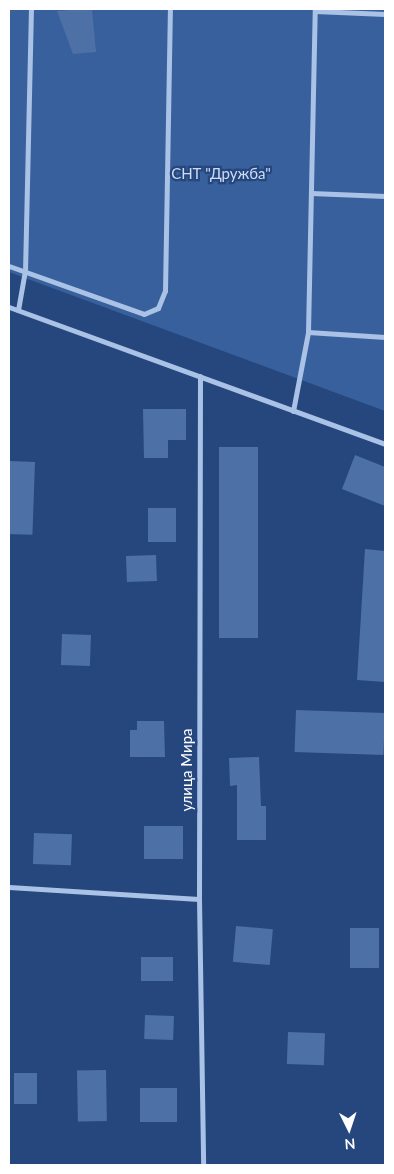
<!DOCTYPE html>
<meta charset="utf-8">
<style>
body{margin:0}
#map{position:relative;width:394px;height:1174px;overflow:hidden;background:#25477e;font-family:Lato,sans-serif}
div>[style]{position:absolute}
.green>*{inset:0;background:#38609c}
.building>*{inset:0;background:#4d70a7;transform-origin:0 0}
.minor>*{height:5px;margin:-2.5px;padding:0 2.5px;transform-origin:2.5px;border-radius:2.5px;background:#aac2e6}
span{translate:-50% -50%;white-space:nowrap;text-align:center;line-height:1.15;-webkit-text-stroke:4.5px #25477e;paint-order:stroke}
.park-label{font-size:15px;color:#cdddf5}
.street-label{font-size:15px;color:#fff}
.frame{position:absolute;inset:0;border:10px solid #fff;pointer-events:none}
.north{position:absolute;left:324px;top:1104px;width:50px;height:50px;-webkit-text-stroke:4px #25477e;paint-order:stroke;rotate:176deg;font-size:14px;font-weight:700;line-height:20px;text-align:center;color:#fff}
.north::after{content:'';display:block;margin:auto;width:18px;height:22px;background:#fff;clip-path:polygon(50% 0,100% 100%,50% 72%,0 100%)}
</style>
<div id="map">
<div class="green">
<div style="clip-path:polygon(9px 9px,385px 9px,385px 411px,9px 272px)"></div>
</div>
<div class="building">
<div style="clip-path:polygon(82px 9px,92px 9px,96px 52px,73px 54px,57px 11px)"></div>
<div style="clip-path:polygon(143px 409px,186px 409px,186px 440px,168px 440px,168px 458px,144px 458px)"></div>
<div style="left:219px;top:447px;width:39px;height:191px"></div>
<div style="clip-path:polygon(355px 455px,385px 467px,385px 506px,342px 489px)"></div>
<div style="left:9px;top:461px;width:26px;height:73px;rotate:2deg"></div>
<div style="left:148px;top:508px;width:28px;height:34px"></div>
<div style="clip-path:polygon(365px 549px,385px 551px,385px 682px,357px 680px)"></div>
<div style="left:156px;top:555px;width:26px;height:30px;rotate:88deg"></div>
<div style="left:62px;top:634px;width:29px;height:31px;rotate:2deg"></div>
<div style="left:296px;top:710px;width:89px;height:42px;rotate:2deg"></div>
<div style="clip-path:polygon(137px 721px,164px 721px,165px 757px,130px 757px,130px 730px,137px 730px)"></div>
<div style="clip-path:polygon(259px 757px,261px 806px,266px 806px,266px 840px,237px 840px,237px 785px,230px 786px,229px 758px)"></div>
<div style="left:144px;top:826px;width:39px;height:33px"></div>
<div style="left:34px;top:833px;width:38px;height:31px;rotate:2deg"></div>
<div style="left:236px;top:926px;width:37px;height:36px;rotate:5deg"></div>
<div style="left:350px;top:928px;width:29px;height:40px"></div>
<div style="left:141px;top:957px;width:32px;height:24px"></div>
<div style="left:145px;top:1015px;width:29px;height:24px;rotate:2deg"></div>
<div style="left:288px;top:1032px;width:37px;height:32px;rotate:2deg"></div>
<div style="left:106px;top:1070px;width:51px;height:29px;rotate:89deg"></div>
<div style="left:14px;top:1073px;width:23px;height:31px"></div>
<div style="left:140px;top:1088px;width:37px;height:34px"></div>
</div>
<div class="minor">
<div style="left:315px;top:11px;width:70px;rotate:2.5deg"></div>
<div style="left:311px;top:193px;width:74px;rotate:2.3deg"></div>
<div style="left:9px;top:266px;width:143px;rotate:19.6deg"></div>
<div style="left:144px;top:314px;width:15px;rotate:-23deg"></div>
<div style="left:158px;top:308px;width:18px;rotate:-68deg"></div>
<div style="left:165px;top:291px;width:282px;rotate:-89deg"></div>
<div style="left:9px;top:307px;width:400px;rotate:20deg"></div>
<div style="left:18px;top:310px;width:39px;rotate:-80deg"></div>
<div style="left:25px;top:272px;width:263px;rotate:-88.7deg"></div>
<div style="left:308px;top:332px;width:77px;rotate:3.7deg"></div>
<div style="left:200px;top:376px;width:523px;rotate:90.11deg"></div>
<div style="left:199px;top:899px;width:266px;rotate:89.1deg"></div>
<div style="left:293px;top:411px;width:80px;rotate:-79.2deg"></div>
<div style="left:308px;top:332px;width:323px;rotate:-88.8deg"></div>
<div style="left:9px;top:887px;width:190px;rotate:3.6deg"></div>
</div>
<div class="park-label">
<span style="left:221px;top:174px">СНТ "Дружба"</span>
</div>
<div class="street-label">
<span style="left:187px;top:770px;rotate:-90deg">улица Мира</span>
</div>
<div class="frame"></div>
<div class="north">N</div>
</div>
